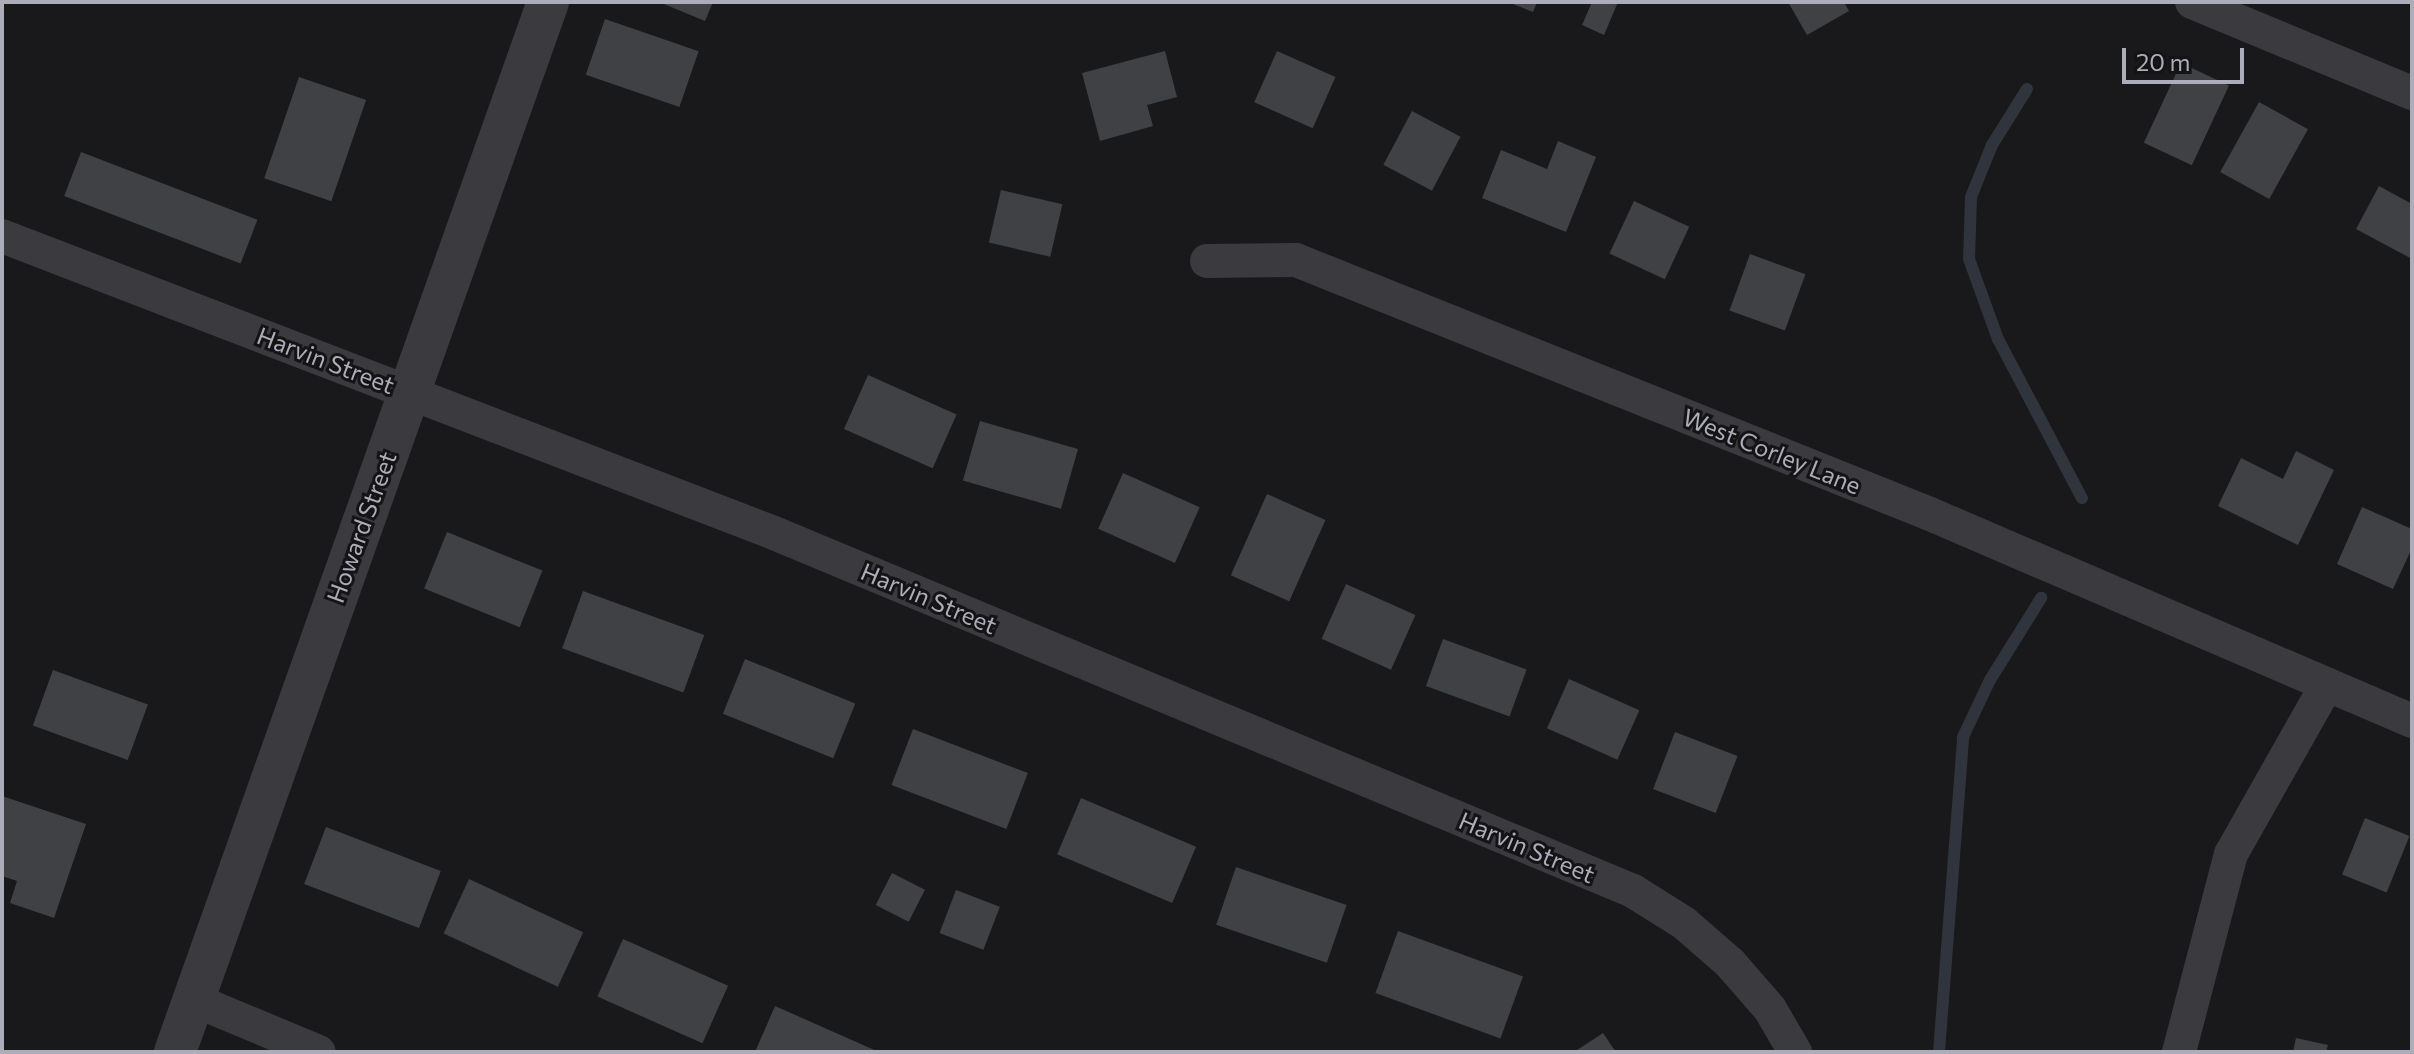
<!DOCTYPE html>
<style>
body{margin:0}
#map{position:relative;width:2414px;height:1054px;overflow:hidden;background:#19181a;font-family:Commissioner,sans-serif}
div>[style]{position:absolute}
.stream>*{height:12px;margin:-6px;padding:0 6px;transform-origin:6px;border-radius:6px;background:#2f343d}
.building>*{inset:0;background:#404144;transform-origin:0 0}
.minor>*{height:34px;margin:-17px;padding:0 17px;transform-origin:17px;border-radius:17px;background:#3a3a3f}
.tertiary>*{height:42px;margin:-21px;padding:0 21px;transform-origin:21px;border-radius:21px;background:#3a3a3f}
span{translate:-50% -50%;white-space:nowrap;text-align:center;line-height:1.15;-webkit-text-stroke:6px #141315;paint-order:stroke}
.street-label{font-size:24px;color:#acadb9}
.frame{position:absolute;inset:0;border:4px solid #acadb9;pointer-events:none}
.scale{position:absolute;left:2122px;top:48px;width:122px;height:36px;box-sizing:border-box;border:4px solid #acadb9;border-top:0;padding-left:10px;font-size:24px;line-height:28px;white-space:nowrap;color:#acadb9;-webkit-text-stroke:6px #141315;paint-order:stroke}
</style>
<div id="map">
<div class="stream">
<div style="left:2027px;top:89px;width:66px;rotate:122deg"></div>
<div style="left:1992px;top:145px;width:56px;rotate:112deg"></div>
<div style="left:1971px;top:197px;width:62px;rotate:91.8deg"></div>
<div style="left:1969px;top:259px;width:85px;rotate:70.1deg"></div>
<div style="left:1998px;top:339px;width:180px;rotate:62.2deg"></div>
<div style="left:1939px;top:1052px;width:316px;rotate:-85.6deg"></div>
<div style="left:1963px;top:737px;width:63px;rotate:-64.7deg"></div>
<div style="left:1990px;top:680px;width:97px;rotate:-58.1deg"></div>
</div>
<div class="building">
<div style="clip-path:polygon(659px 2px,713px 2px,705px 21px)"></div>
<div style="clip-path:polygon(1508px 2px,1537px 2px,1533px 12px)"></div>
<div style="clip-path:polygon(1592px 2px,1618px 2px,1604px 35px,1582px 25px)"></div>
<div style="clip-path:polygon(1788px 2px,1844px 2px,1849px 11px,1807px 35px)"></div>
<div style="left:605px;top:19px;width:99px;height:59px;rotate:19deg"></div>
<div style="clip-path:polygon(1165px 51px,1177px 97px,1147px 105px,1153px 126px,1100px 141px,1082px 73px)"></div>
<div style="left:1277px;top:51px;width:64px;height:56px;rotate:24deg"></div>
<div style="left:2181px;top:63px;width:53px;height:88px;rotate:25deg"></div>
<div style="left:299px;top:77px;width:71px;height:107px;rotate:19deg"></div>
<div style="left:2259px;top:102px;width:56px;height:80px;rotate:29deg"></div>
<div style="left:1412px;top:111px;width:55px;height:61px;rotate:28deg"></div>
<div style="clip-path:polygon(1558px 141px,1596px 157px,1566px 232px,1482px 198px,1501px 150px,1547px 169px)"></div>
<div style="left:81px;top:152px;width:189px;height:47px;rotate:21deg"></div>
<div style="clip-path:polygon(2379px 186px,2412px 204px,2412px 259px,2356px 229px)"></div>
<div style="left:1001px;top:190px;width:63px;height:54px;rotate:13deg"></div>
<div style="left:1634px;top:201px;width:61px;height:58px;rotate:25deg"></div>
<div style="left:1750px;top:254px;width:59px;height:60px;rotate:20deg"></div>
<div style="left:868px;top:375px;width:97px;height:59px;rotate:24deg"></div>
<div style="left:980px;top:421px;width:102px;height:62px;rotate:16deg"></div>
<div style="clip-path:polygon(2296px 451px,2334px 470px,2298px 545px,2218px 506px,2241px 458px,2283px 479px)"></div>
<div style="left:1123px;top:473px;width:84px;height:61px;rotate:24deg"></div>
<div style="left:1267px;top:494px;width:64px;height:89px;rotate:24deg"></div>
<div style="clip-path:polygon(2362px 507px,2412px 529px,2412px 548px,2393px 589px,2337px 564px)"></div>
<div style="left:447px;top:532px;width:103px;height:61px;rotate:22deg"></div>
<div style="left:1346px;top:584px;width:76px;height:60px;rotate:24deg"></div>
<div style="left:583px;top:591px;width:129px;height:61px;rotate:20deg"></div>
<div style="left:1443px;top:639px;width:89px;height:50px;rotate:20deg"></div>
<div style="left:745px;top:659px;width:119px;height:59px;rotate:22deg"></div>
<div style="left:53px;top:670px;width:101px;height:59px;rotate:20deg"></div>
<div style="left:1569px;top:679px;width:77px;height:54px;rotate:24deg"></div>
<div style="left:913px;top:729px;width:123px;height:60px;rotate:21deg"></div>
<div style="left:1675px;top:732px;width:67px;height:61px;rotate:21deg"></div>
<div style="clip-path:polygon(2px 796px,86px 824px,54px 918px,10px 903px,17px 881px,2px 876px)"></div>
<div style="left:1081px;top:798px;width:125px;height:61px;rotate:23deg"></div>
<div style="left:2365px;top:818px;width:48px;height:61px;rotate:22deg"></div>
<div style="left:326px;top:827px;width:123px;height:61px;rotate:21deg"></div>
<div style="left:1236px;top:867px;width:117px;height:61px;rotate:19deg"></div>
<div style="left:892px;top:873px;width:37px;height:36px;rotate:27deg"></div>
<div style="left:469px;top:879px;width:126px;height:60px;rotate:25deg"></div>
<div style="left:956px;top:890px;width:47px;height:46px;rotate:21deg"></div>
<div style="left:1398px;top:931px;width:133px;height:66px;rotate:20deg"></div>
<div style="left:623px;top:939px;width:115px;height:63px;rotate:24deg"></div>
<div style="clip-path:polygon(775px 1006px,879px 1052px,755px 1052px)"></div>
<div style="clip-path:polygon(1603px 1033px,1616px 1052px,1574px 1052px)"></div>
<div style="clip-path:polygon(2296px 1038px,2328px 1045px,2326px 1052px,2293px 1052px)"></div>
</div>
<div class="minor">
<div style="left:2192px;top:2px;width:238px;rotate:22.5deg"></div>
<div style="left:2px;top:236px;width:827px;rotate:21.04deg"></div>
<div style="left:774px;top:533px;width:931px;rotate:22.62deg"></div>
<div style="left:1633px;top:891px;width:60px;rotate:32.1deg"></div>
<div style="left:1684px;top:923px;width:61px;rotate:41deg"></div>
<div style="left:1730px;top:963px;width:61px;rotate:49deg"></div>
<div style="left:1770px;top:1009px;width:50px;rotate:59.8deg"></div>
<div style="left:1207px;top:261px;width:89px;rotate:-0.6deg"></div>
<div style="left:1296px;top:260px;width:683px;rotate:21.83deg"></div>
<div style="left:1930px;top:514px;width:525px;rotate:23.24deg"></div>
<div style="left:194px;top:1000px;width:135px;rotate:22.6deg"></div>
<div style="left:2179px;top:1052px;width:205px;rotate:-75.3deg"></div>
<div style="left:2231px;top:854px;width:195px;rotate:-60.5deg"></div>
</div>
<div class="tertiary">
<div style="left:175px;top:1052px;width:1114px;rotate:-70.44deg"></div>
</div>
<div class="street-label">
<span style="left:326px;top:360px;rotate:21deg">Harvin Street</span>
<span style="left:1772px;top:451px;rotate:22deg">West Corley Lane</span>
<span style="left:361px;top:527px;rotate:-70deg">Howard Street</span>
<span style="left:929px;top:598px;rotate:23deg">Harvin Street</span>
<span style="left:1527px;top:847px;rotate:23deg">Harvin Street</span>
</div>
<div class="frame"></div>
<div class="scale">20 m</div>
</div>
